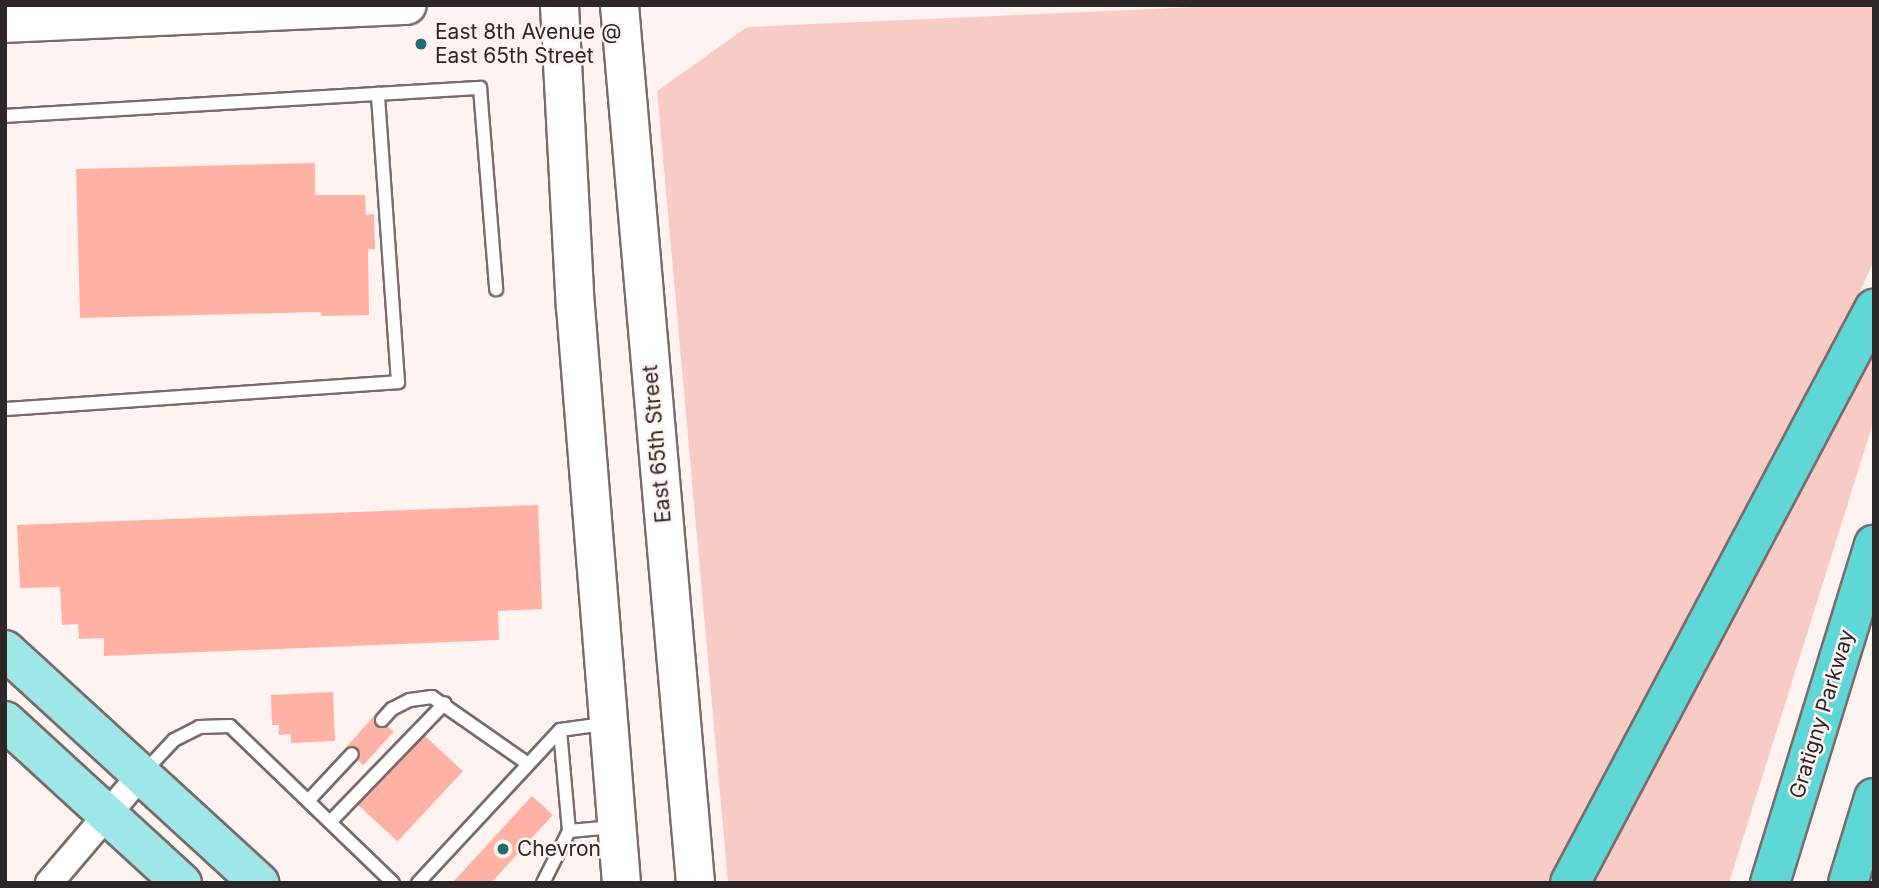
<!DOCTYPE html>
<style>
body{margin:0}
#map{position:relative;width:1879px;height:888px;overflow:hidden;background:#fef3f1;font-family:Inter,sans-serif}
div>[style]{position:absolute}
.green>*{inset:0;background:#f8ccc5}
.building>*{inset:0;background:#ffb1a4;transform-origin:0 0}
.roads{filter:drop-shadow(2px 0 #786c6a) drop-shadow(-2px 0 #786c6a) drop-shadow(0 2px #786c6a) drop-shadow(0 -2px #786c6a)}
.lane>*{height:12px;margin:-6px;padding:0 6px;transform-origin:6px;border-radius:6px;background:#fff}
.street>*{height:26px;margin:-13px;padding:0 13px;transform-origin:13px;border-radius:13px;background:#fff}
.secondary>*{height:37px;margin:-18.5px;padding:0 18.5px;transform-origin:18.5px;border-radius:18.5px;background:#fff}
.primary>*{height:38px;margin:-19px;padding:0 19px;transform-origin:19px;border-radius:19px;background:#9fe7e7}
.highway>*{height:38px;margin:-19px;padding:0 19px;transform-origin:19px;border-radius:19px;background:#5fd7d7}
.dots>*{width:19px;height:19px;translate:-50% -50%;box-sizing:border-box;border:4px solid #fef3f1;border-radius:50%}
span{translate:-50% -50%;white-space:nowrap;text-align:center;line-height:1.15;-webkit-text-stroke:5px #fef3f1;paint-order:stroke}
.poi-label{font-size:21px;color:#2c2726}
.left{translate:0 -50%;text-align:left}
.street-label{font-size:21px;color:#2c2726}
.frame{position:absolute;inset:0;border:7px solid #2c2726;pointer-events:none}
</style>
<div id="map">
<div class="green">
<div style="clip-path:polygon(1240px 5px,1874px 5px,1874px 261px,1819px 379px,1552px 883px,728px 883px,657px 91px,747px 27px)"></div>
<div style="clip-path:polygon(1874px 340px,1874px 420px,1729px 883px,1586px 883px)"></div>
</div>
<div class="building">
<div style="clip-path:polygon(315px 163px,315px 195px,365px 195px,366px 215px,374px 214px,375px 249px,368px 249px,369px 315px,321px 316px,321px 312px,80px 318px,76px 169px)"></div>
<div style="clip-path:polygon(538px 505px,542px 609px,498px 611px,499px 640px,104px 656px,104px 638px,79px 639px,78px 624px,62px 625px,60px 587px,20px 588px,17px 525px)"></div>
<div style="clip-path:polygon(333px 692px,335px 741px,291px 743px,291px 734px,279px 735px,279px 725px,272px 725px,271px 695px)"></div>
<div style="left:375px;top:715px;width:25px;height:45px;rotate:42deg"></div>
<div style="left:422px;top:733px;width:56px;height:96px;rotate:43deg"></div>
<div style="clip-path:polygon(532px 796px,553px 815px,491px 883px,452px 883px)"></div>
</div>
<div class="roads">
<div class="lane">
<div style="left:5px;top:116px;width:476px;rotate:-3.4deg"></div>
<div style="left:480px;top:88px;width:202px;rotate:85.4deg"></div>
<div style="left:5px;top:409px;width:394px;rotate:-3.9deg"></div>
<div style="left:398px;top:382px;width:289px;rotate:-94deg"></div>
<div style="left:382px;top:720px;width:15px;rotate:-48deg"></div>
<div style="left:392px;top:709px;width:20px;rotate:-27deg"></div>
<div style="left:410px;top:700px;width:22px;rotate:-8deg"></div>
<div style="left:432px;top:697px;width:117px;rotate:34.9deg"></div>
<div style="left:144px;top:772px;width:44px;rotate:-46.8deg"></div>
<div style="left:174px;top:740px;width:28px;rotate:-27deg"></div>
<div style="left:199px;top:727px;width:31px;rotate:-2deg"></div>
<div style="left:230px;top:726px;width:226px;rotate:43.9deg"></div>
<div style="left:308px;top:801px;width:64px;rotate:-46.9deg"></div>
<div style="left:330px;top:822px;width:165px;rotate:-46deg"></div>
<div style="left:569px;top:831px;width:45px;rotate:-5.1deg"></div>
<div style="left:418px;top:883px;width:209px;rotate:-47.1deg"></div>
<div style="left:543px;top:883px;width:58px;rotate:-63.4deg"></div>
<div style="left:569px;top:831px;width:101px;rotate:-95.1deg"></div>
<div style="left:560px;top:730px;width:44px;rotate:-7.8deg"></div>
</div>
<div class="street">
<div style="left:49px;top:883px;width:142px;rotate:-49.6deg"></div>
</div>
<div class="secondary">
<div style="left:559px;top:5px;width:301px;rotate:87deg"></div>
<div style="left:575px;top:306px;width:579px;rotate:85.44deg"></div>
<div style="left:619px;top:5px;width:881px;rotate:85.05deg"></div>
<div style="left:5px;top:23px;width:402px;rotate:-2.6deg"></div>
</div>
<div class="primary">
<div style="left:5px;top:650px;width:345px;rotate:42.5deg"></div>
<div style="left:5px;top:721px;width:240px;rotate:42.5deg"></div>
</div>
<div class="highway">
<div style="left:1570px;top:883px;width:650px;rotate:-62.09deg"></div>
<div style="left:1770px;top:883px;width:354px;rotate:-72.9deg"></div>
<div style="left:1848px;top:883px;width:89px;rotate:-73deg"></div>
</div>
</div>
<div class="dots">
<div style="left:421px;top:44px;background:#216d6d"></div>
<div style="left:503px;top:849px;background:#216d6d"></div>
</div>
<div class="poi-label">
<span class="left" style="left:435px;top:44px">East 8th Avenue @<br>East 65th Street</span>
<span class="left" style="left:517px;top:849px">Chevron</span>
</div>
<div class="street-label">
<span style="left:657px;top:444px;rotate:-95deg">East 65th Street</span>
<span style="left:1822px;top:714px;rotate:-73deg">Gratigny Parkway</span>
</div>
<div class="frame"></div>
</div>
